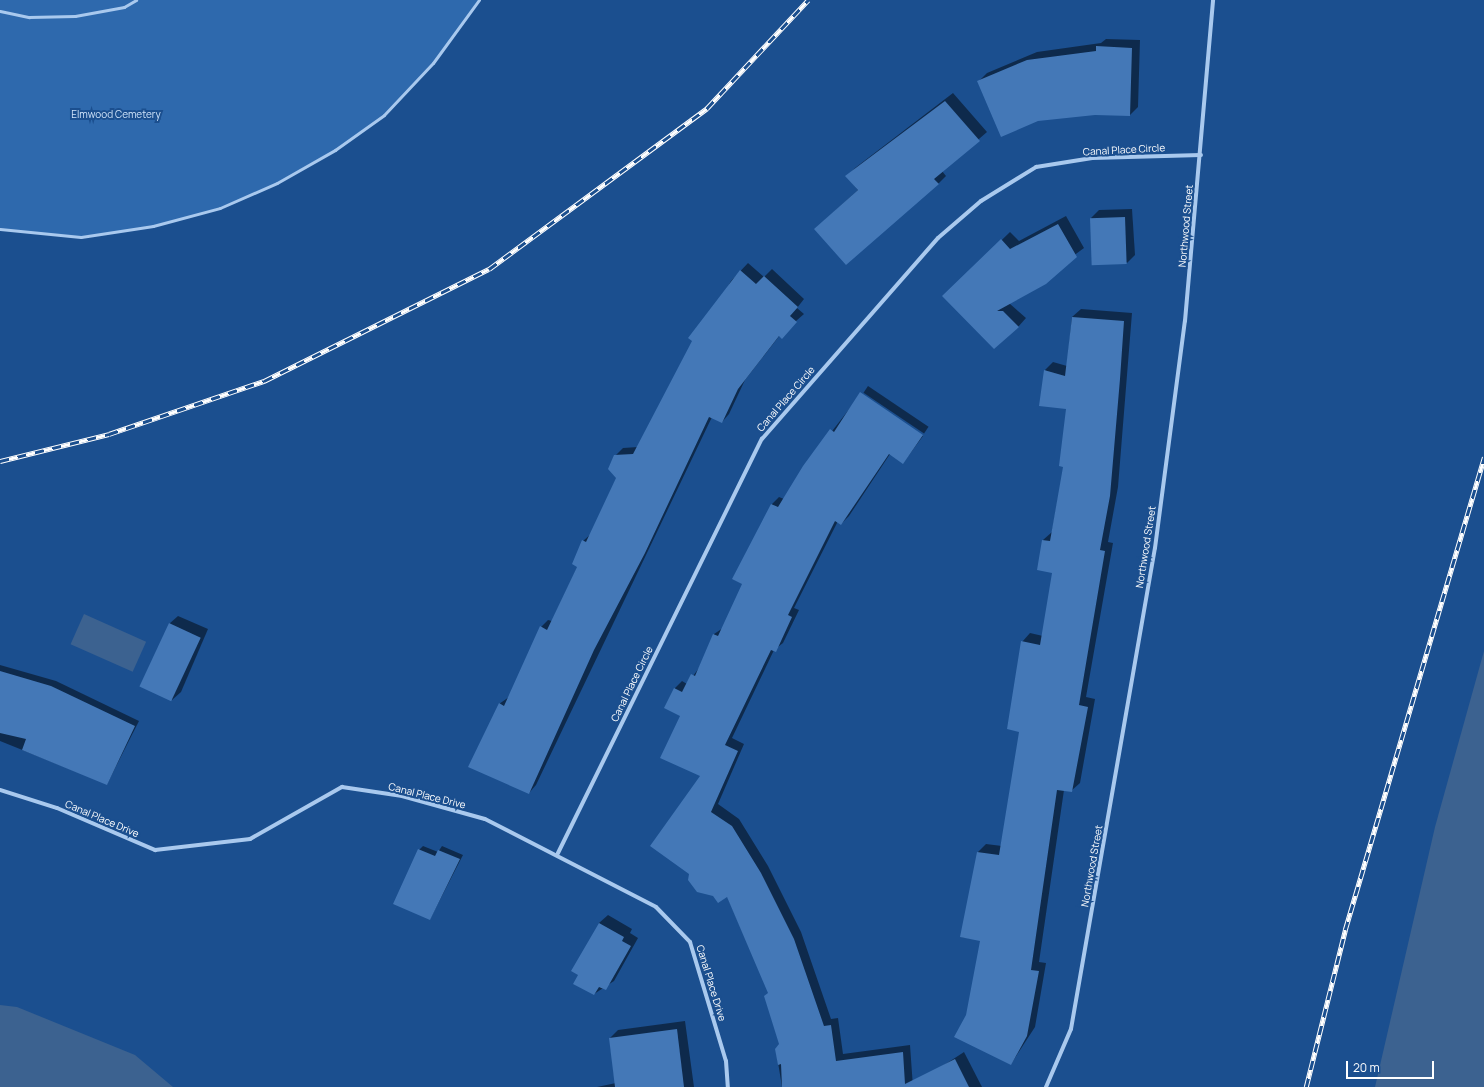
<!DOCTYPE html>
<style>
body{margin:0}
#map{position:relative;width:1484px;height:1087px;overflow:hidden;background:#1b4f8f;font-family:Manrope,sans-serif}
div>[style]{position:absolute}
.green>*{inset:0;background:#2e69ad}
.water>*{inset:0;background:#3c6290;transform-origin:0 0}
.shadow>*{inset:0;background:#0007;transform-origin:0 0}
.building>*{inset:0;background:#4478b7;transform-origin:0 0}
.lane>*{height:3px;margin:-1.5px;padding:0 1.5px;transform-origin:1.5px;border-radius:1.5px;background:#a9c9ee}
.street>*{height:4px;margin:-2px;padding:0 2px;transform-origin:2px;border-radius:2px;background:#a9c9ee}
.rail>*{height:4.5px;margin-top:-2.25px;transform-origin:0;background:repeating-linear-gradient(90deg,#1b4f8f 0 9px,#fff 0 18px);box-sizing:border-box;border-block:1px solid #fff}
span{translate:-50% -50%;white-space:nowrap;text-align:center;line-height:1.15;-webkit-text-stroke:4px #1b4f8f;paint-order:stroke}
.park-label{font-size:10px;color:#cfe3fa}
.street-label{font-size:10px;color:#fff}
.scale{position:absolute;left:1346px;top:1061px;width:88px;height:18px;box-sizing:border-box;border:2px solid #fff;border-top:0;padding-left:5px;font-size:12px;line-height:14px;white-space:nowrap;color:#fff;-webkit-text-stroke:3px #1b4f8f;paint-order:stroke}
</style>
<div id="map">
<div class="green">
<div style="clip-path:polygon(0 0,479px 0,433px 63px,384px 115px,335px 150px,277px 183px,220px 208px,153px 226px,81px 237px,0 229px)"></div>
</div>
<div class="water">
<div style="left:84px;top:614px;width:68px;height:33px;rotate:24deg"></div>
<div style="clip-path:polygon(1484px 651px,1484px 1087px,1375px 1087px,1435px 827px)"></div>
<div style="clip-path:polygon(0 1005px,17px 1007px,135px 1055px,173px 1087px,0 1087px)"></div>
</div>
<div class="shadow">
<div style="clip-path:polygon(1106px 39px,1140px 40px,1138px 107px,1130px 115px,979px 81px,987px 73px,1037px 52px,1101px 43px)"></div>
<div style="clip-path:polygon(953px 93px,987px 132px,942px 171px,946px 176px,938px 184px,815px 229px,858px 190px,847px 177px,855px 168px)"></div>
<div style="clip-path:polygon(1132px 209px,1135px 255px,1127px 263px,1091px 218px,1099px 210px)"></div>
<div style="clip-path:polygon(1066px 216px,1084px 248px,1009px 303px,1026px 318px,1018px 327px,944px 296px,1010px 232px,1019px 241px)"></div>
<div style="clip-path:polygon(748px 263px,764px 277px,772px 269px,804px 299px,797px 308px,804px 314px,780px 335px,745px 380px,729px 414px,722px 422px,712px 417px,536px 785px,529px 793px,499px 704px,509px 697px,541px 627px,548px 620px,552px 621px,578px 566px,583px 541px,591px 534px,617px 478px,615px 456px,623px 448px,638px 447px,731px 281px)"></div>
<div style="clip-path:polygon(1081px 309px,1132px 313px,1118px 487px,1108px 542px,1113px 543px,1086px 697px,1095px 699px,1080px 783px,1071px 791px,1064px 790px,1039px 962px,1046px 963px,1035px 1027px,1011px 1064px,967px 1015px,981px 940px,961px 937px,978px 852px,986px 844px,1002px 846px,1020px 731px,1022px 642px,1030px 633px,1043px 636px,1053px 572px,1043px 540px,1052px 532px,1064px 466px,1067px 408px,1045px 370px,1053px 362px,1067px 366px,1072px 317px)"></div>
<div style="left:868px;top:386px;width:73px;height:8px;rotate:34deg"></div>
<div style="clip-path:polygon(861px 394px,923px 436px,903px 463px,890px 454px,849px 516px,841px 524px,838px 521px,794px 608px,799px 610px,783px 643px,774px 650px,732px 738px,744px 744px,718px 804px,739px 819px,768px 866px,801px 932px,831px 1019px,838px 1018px,843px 1054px,910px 1045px,913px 1087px,782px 1087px,776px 1050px,780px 1044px,769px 993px,727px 896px,701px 776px,682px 715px,666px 708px,675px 688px,682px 681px,687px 684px,699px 668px,714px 634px,723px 628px,744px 583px,734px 579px,772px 504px,779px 497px,784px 499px,804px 467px)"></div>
<div style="clip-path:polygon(178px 616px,208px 629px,181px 692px,172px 700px,169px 624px)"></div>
<div style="clip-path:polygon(0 665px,56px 681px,139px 721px,107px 784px,0 741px)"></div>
<div style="clip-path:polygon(423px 846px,438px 852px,442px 846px,463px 855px,430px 919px,419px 850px)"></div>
<div style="clip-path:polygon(608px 915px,632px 929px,630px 933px,638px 938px,614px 981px,594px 994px,599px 923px)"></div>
<div style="clip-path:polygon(685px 1021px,694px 1087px,597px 1087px,616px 1083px,610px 1038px,618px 1030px)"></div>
<div style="clip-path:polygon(964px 1052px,982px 1087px,930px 1087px,938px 1069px)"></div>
</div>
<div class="building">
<div style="clip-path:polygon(1096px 46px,1132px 48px,1130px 116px,1095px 115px,1038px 121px,1001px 137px,977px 81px,1027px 60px,1096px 51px)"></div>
<div style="clip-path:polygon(945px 101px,980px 141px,934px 179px,939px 184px,846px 265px,814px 229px,858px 190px,845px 176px)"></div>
<div style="left:1125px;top:217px;width:47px;height:35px;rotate:88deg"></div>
<div style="clip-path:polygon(1058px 224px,1077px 257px,1046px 284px,997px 311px,1003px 311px,1019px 327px,994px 349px,942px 296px,1001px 239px,1010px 249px)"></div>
<div style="clip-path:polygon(740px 270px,756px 284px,764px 276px,798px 307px,790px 316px,797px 322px,782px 339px,779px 336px,738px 389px,722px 423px,709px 417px,645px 553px,594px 650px,529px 794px,468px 767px,499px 703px,504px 706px,540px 626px,547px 630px,577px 567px,572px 564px,582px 540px,586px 542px,616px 478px,608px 469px,614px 455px,633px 454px,692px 341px,688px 338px)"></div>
<div style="clip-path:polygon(1072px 317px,1124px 321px,1120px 379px,1110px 496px,1100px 550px,1105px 551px,1079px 705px,1088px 707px,1072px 792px,1057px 790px,1031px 970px,1039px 971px,1027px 1036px,1011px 1065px,954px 1037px,966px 1015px,980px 941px,960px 937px,977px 852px,999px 855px,1019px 732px,1007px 729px,1021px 641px,1040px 645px,1052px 573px,1037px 570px,1042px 540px,1050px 541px,1063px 467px,1059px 466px,1066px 409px,1039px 406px,1044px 370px,1065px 376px)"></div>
<div style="clip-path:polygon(860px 392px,923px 435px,903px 464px,889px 454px,841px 525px,835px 521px,788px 615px,792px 617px,776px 652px,771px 650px,725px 745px,738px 751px,711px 812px,732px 826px,761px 873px,794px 939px,824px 1026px,831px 1025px,836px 1061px,903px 1052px,905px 1084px,955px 1059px,969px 1087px,782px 1087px,781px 1064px,778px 1065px,775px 1049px,779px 1044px,764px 996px,768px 993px,727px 897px,718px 903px,713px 896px,697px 892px,688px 880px,689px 874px,650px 846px,700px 776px,660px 758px,680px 716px,664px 708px,674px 688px,682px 692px,691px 674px,695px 676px,713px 634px,718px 636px,742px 584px,732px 579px,771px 504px,778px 507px,803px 466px,830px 429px,834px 432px)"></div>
<div style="left:169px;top:623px;width:35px;height:70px;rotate:25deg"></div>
<div style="clip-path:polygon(0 671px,51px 686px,135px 726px,107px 785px,22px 750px,26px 739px,0 733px)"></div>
<div style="clip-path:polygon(418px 849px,435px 856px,438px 850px,460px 859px,430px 920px,393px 904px)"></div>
<div style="clip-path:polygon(599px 923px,624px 937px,622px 941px,631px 946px,606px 990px,599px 987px,594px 995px,573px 984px,578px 975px,571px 971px)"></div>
<div style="clip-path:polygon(677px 1029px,684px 1087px,615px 1087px,609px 1038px)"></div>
</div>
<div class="lane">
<div style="left:0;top:11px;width:30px;rotate:12deg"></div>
<div style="left:29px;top:17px;width:46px;rotate:-1.2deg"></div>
<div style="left:75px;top:16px;width:50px;rotate:-10.4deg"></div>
<div style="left:124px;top:7px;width:14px;rotate:-30deg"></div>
<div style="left:0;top:229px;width:81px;rotate:5.6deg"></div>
<div style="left:81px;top:237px;width:73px;rotate:-8.7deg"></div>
<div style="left:153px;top:226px;width:69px;rotate:-15deg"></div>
<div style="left:220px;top:208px;width:62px;rotate:-23.7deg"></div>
<div style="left:277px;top:183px;width:67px;rotate:-29.6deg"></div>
<div style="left:335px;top:150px;width:60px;rotate:-35.5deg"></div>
<div style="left:384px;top:115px;width:71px;rotate:-46.7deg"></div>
<div style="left:433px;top:63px;width:78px;rotate:-53.9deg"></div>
</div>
<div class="street">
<div style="left:0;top:790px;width:60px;rotate:17.5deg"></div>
<div style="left:57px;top:808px;width:107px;rotate:23.2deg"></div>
<div style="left:155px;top:850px;width:96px;rotate:-6.6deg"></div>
<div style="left:250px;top:839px;width:106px;rotate:-29.5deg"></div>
<div style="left:342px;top:787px;width:61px;rotate:8.5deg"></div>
<div style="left:402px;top:796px;width:86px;rotate:15.5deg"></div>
<div style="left:485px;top:819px;width:192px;rotate:27.2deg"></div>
<div style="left:656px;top:907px;width:49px;rotate:45.8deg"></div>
<div style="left:690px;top:942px;width:124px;rotate:73.2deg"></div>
<div style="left:726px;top:1061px;width:26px;rotate:86deg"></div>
<div style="left:558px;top:853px;width:462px;rotate:-63.8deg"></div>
<div style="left:762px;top:439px;width:267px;rotate:-48.8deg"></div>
<div style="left:938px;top:238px;width:57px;rotate:-40.7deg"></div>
<div style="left:981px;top:201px;width:65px;rotate:-31.7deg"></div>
<div style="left:1036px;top:167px;width:57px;rotate:-9.1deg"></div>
<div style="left:1092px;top:158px;width:109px;rotate:-1.6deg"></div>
<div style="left:1046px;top:1087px;width:63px;rotate:-66.7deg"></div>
<div style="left:1071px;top:1029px;width:488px;rotate:-80.1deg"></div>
<div style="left:1155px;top:548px;width:229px;rotate:-82.5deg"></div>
<div style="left:1185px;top:321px;width:322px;rotate:-85deg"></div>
</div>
<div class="rail">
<div style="left:0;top:461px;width:112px;rotate:-13.9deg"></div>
<div style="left:109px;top:434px;width:164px;rotate:-18.9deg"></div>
<div style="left:264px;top:381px;width:251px;rotate:-26.5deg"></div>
<div style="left:489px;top:269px;width:271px;rotate:-36.4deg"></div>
<div style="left:707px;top:108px;width:148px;rotate:-46.9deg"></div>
<div style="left:1306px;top:1087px;width:162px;rotate:-76deg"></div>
<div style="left:1345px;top:930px;width:493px;rotate:-73.6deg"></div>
</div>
<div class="park-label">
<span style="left:116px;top:115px">Elmwood Cemetery</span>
</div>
<div class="street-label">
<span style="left:1124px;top:150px;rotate:-3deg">Canal Place Circle</span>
<span style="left:1186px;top:226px;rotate:-85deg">Northwood Street</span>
<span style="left:786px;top:399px;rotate:-49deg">Canal Place Circle</span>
<span style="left:1146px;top:547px;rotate:-81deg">Northwood Street</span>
<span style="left:632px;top:684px;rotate:-64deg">Canal Place Circle</span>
<span style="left:427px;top:796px;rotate:14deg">Canal Place Drive</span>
<span style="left:102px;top:819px;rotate:23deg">Canal Place Drive</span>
<span style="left:1092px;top:866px;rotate:-80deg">Northwood Street</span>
<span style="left:711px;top:983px;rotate:73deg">Canal Place Drive</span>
</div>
<div class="scale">20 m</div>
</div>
